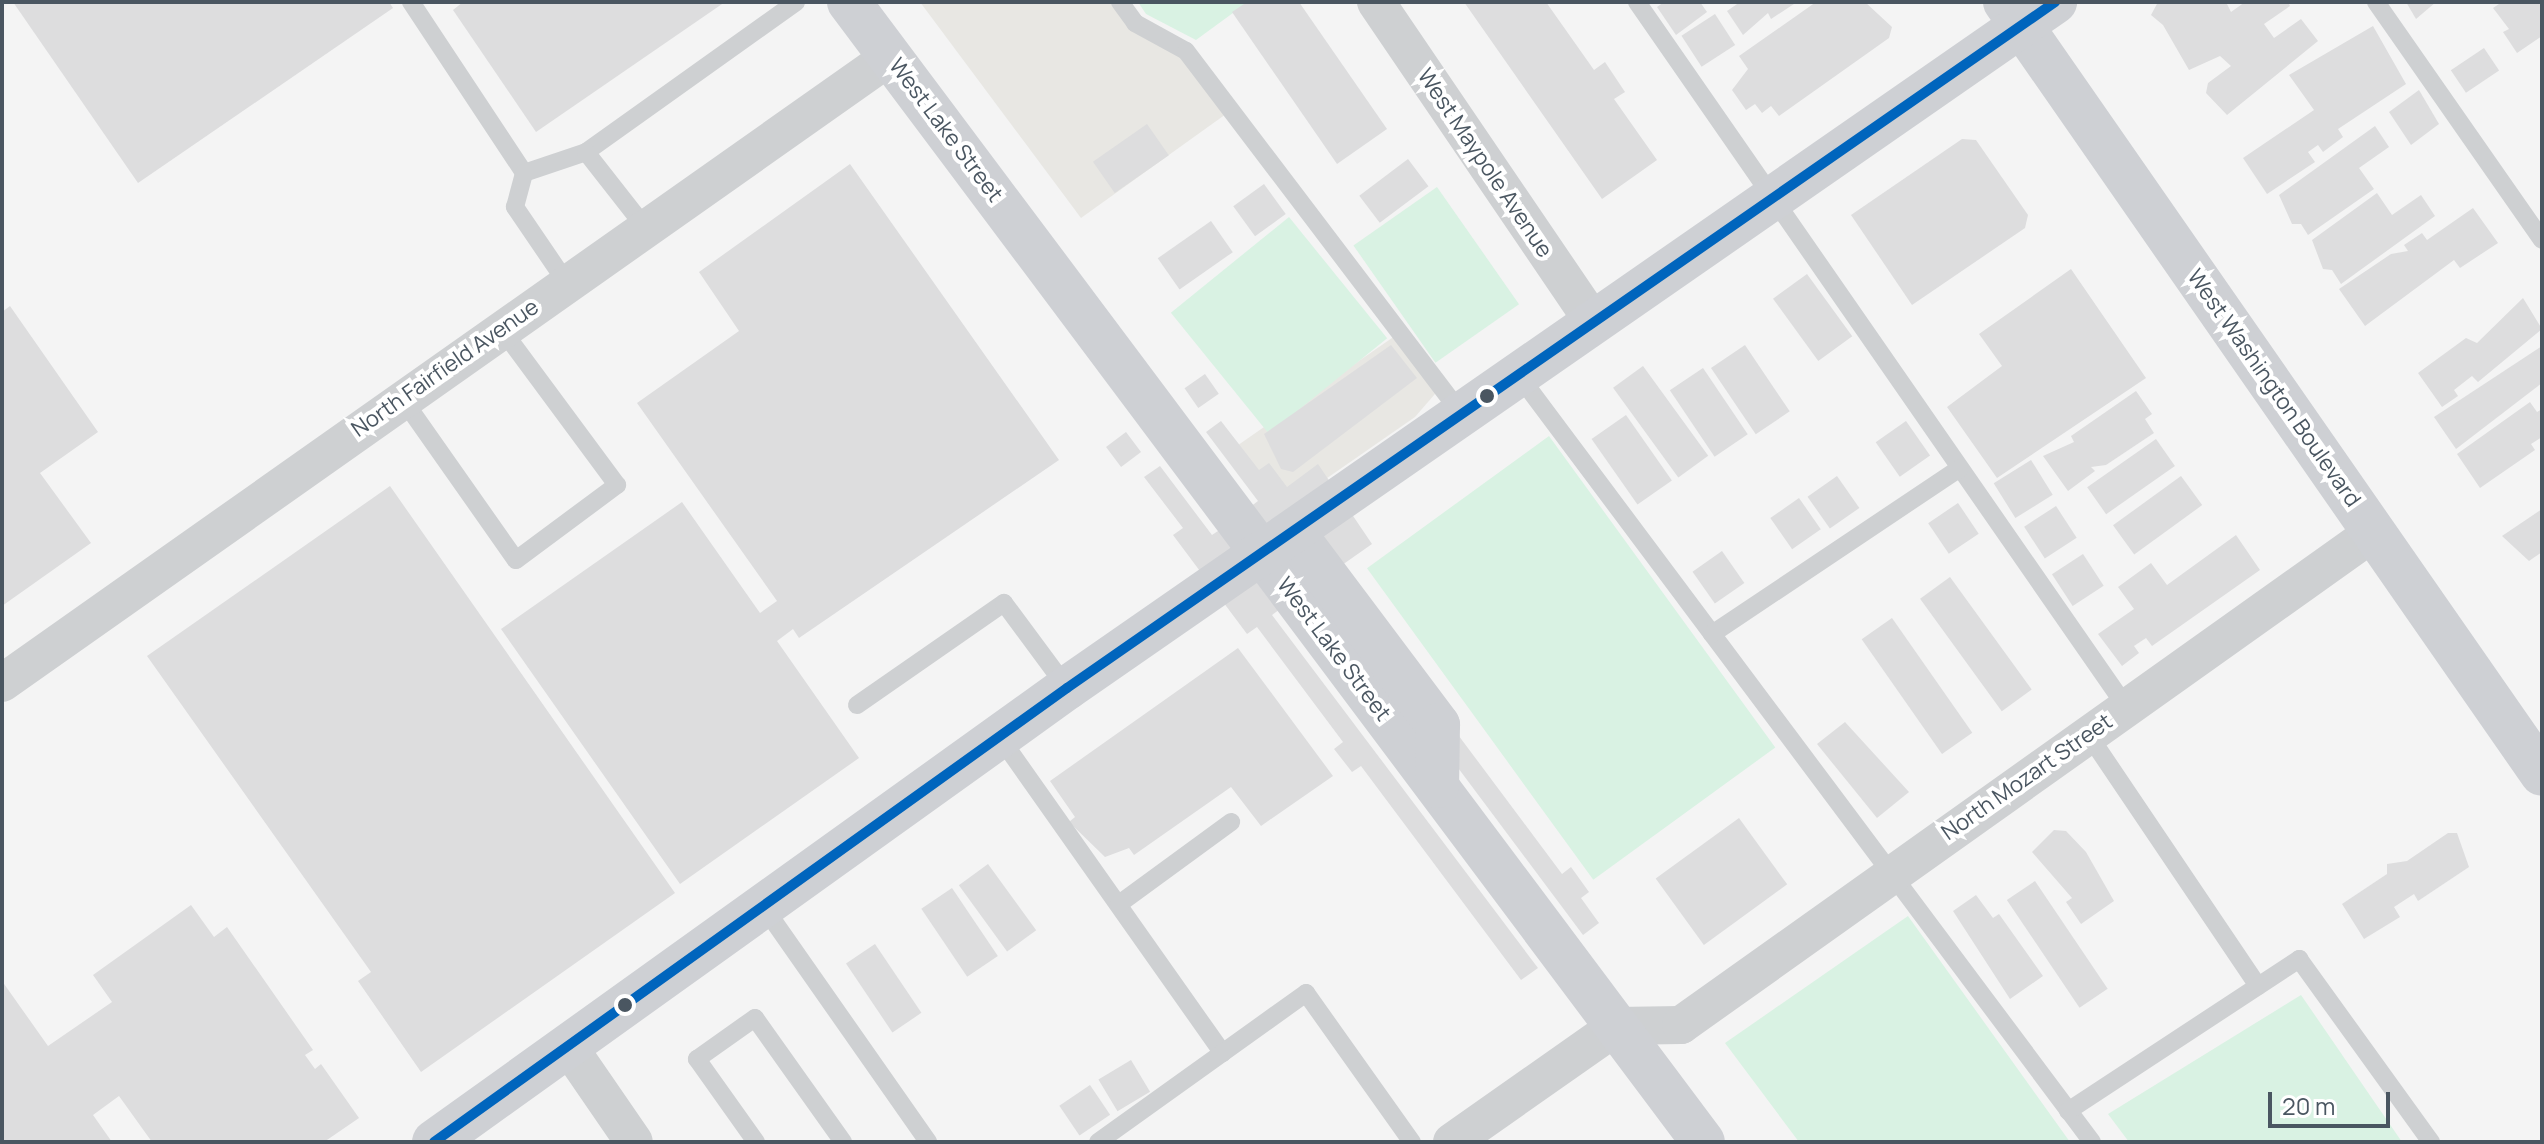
<!DOCTYPE html>
<style>
body{margin:0}
#map{position:relative;width:2544px;height:1144px;overflow:hidden;background:#f4f4f4;font-family:Manrope,sans-serif}
div>[style]{position:absolute}
.commercial>*{inset:0;background:#e8e7e3}
.green>*{inset:0;background:#d9f2e3;transform-origin:0 0}
.building>*{inset:0;background:#ddddde;transform-origin:0 0}
.lane>*{height:18px;margin:-9px;padding:0 9px;transform-origin:9px;border-radius:9px;background:#ced0d2}
.street>*{height:38px;margin:-19px;padding:0 19px;transform-origin:19px;border-radius:19px;background:#ced0d2}
.secondary>*{height:44px;margin:-22px;padding:0 22px;transform-origin:22px;border-radius:22px;background:#ced0d4}
.bus-1>*{height:10px;margin:-5px;padding:0 5px;transform-origin:5px;border-radius:5px;background:#0065bd}
.dots>*{width:22px;height:22px;translate:-50% -50%;box-sizing:border-box;border:4px solid #fff;border-radius:50%}
span{translate:-50% -50%;white-space:nowrap;text-align:center;line-height:1.15;-webkit-text-stroke:8px #fff;paint-order:stroke}
.street-label{font-size:22px;color:#4a5661}
.frame{position:absolute;inset:0;border:4px solid #4a5661;pointer-events:none}
.scale{position:absolute;left:2268px;top:1092px;width:122px;height:36px;box-sizing:border-box;border:4px solid #4a5661;border-top:0;padding-left:10px;font-size:24px;line-height:28px;white-space:nowrap;color:#4a5661;-webkit-text-stroke:6px #fff;paint-order:stroke}
</style>
<div id="map">
<div class="commercial">
<div style="clip-path:polygon(920px 2px,1120px 2px,1186px 51px,1233px 109px,1081px 218px)"></div>
<div style="clip-path:polygon(1402px 331px,1441px 387px,1415px 417px,1284px 508px,1231px 450px)"></div>
</div>
<div class="green">
<div style="clip-path:polygon(1138px 2px,1248px 2px,1196px 40px,1146px 14px)"></div>
<div style="left:1437px;top:187px;width:143px;height:102px;rotate:55deg"></div>
<div style="left:1289px;top:217px;width:156px;height:152px;rotate:51deg"></div>
<div style="left:1549px;top:436px;width:385px;height:225px;rotate:54deg"></div>
<div style="clip-path:polygon(1908px 916px,2070px 1142px,1799px 1142px,1725px 1043px)"></div>
<div style="clip-path:polygon(2301px 995px,2402px 1142px,2129px 1142px,2108px 1114px)"></div>
</div>
<div class="building">
<div style="clip-path:polygon(13px 2px,389px 2px,393px 8px,138px 183px)"></div>
<div style="clip-path:polygon(463px 2px,725px 2px,536px 132px,453px 10px)"></div>
<div style="clip-path:polygon(1247px 2px,1299px 2px,1387px 129px,1337px 164px,1232px 12px)"></div>
<div style="clip-path:polygon(1464px 2px,1546px 2px,1594px 70px,1605px 62px,1625px 92px,1614px 99px,1657px 160px,1602px 199px)"></div>
<div style="clip-path:polygon(1664px 2px,1700px 2px,1707px 12px,1676px 35px,1657px 7px)"></div>
<div style="clip-path:polygon(1740px 2px,1797px 2px,1771px 19px,1768px 13px,1743px 35px,1727px 11px)"></div>
<div style="clip-path:polygon(1816px 2px,1865px 2px,1892px 27px,1889px 38px,1779px 116px,1771px 106px,1762px 113px,1755px 104px,1746px 110px,1732px 90px,1748px 69px,1739px 56px)"></div>
<div style="clip-path:polygon(2158px 2px,2226px 2px,2231px 12px,2245px 2px,2288px 2px,2290px 6px,2264px 24px,2274px 38px,2301px 19px,2318px 41px,2227px 115px,2206px 93px,2208px 83px,2231px 66px,2220px 56px,2189px 70px,2163px 25px,2151px 15px)"></div>
<div style="clip-path:polygon(2406px 2px,2436px 2px,2416px 19px)"></div>
<div style="clip-path:polygon(2502px 2px,2542px 2px,2542px 36px,2517px 53px,2503px 32px,2509px 29px,2493px 8px)"></div>
<div style="left:1715px;top:14px;width:37px;height:40px;rotate:57deg"></div>
<div style="clip-path:polygon(2373px 26px,2406px 84px,2338px 129px,2343px 137px,2323px 152px,2318px 145px,2308px 152px,2315px 162px,2267px 194px,2243px 158px,2314px 110px,2289px 75px)"></div>
<div style="left:2484px;top:48px;width:27px;height:40px;rotate:56deg"></div>
<div style="clip-path:polygon(2419px 90px,2439px 124px,2411px 145px,2389px 112px)"></div>
<div style="left:1147px;top:124px;width:38px;height:66px;rotate:55deg"></div>
<div style="clip-path:polygon(2375px 126px,2389px 147px,2359px 168px,2374px 189px,2308px 235px,2301px 224px,2292px 224px,2279px 195px)"></div>
<div style="clip-path:polygon(1962px 139px,1976px 140px,2028px 215px,2025px 228px,1912px 305px,1851px 215px)"></div>
<div style="left:1408px;top:159px;width:34px;height:61px;rotate:53deg"></div>
<div style="clip-path:polygon(850px 164px,1059px 460px,799px 638px,793px 629px,777px 641px,859px 758px,680px 884px,501px 629px,682px 502px,760px 613px,777px 601px,637px 403px,739px 331px,699px 272px)"></div>
<div style="left:1264px;top:184px;width:37px;height:38px;rotate:54deg"></div>
<div style="clip-path:polygon(2377px 193px,2392px 215px,2421px 195px,2435px 216px,2341px 284px,2332px 270px,2323px 269px,2312px 240px)"></div>
<div style="clip-path:polygon(2473px 208px,2498px 243px,2460px 268px,2454px 260px,2365px 326px,2339px 289px,2391px 254px,2408px 251px,2404px 245px,2422px 233px,2427px 240px)"></div>
<div style="left:1211px;top:221px;width:38px;height:65px;rotate:55deg"></div>
<div style="clip-path:polygon(2071px 269px,2146px 378px,1997px 478px,1947px 407px,2002px 366px,1979px 334px)"></div>
<div style="left:1807px;top:274px;width:77px;height:42px;rotate:54deg"></div>
<div style="clip-path:polygon(2523px 298px,2542px 329px,2478px 382px,2472px 376px,2454px 390px,2458px 396px,2442px 407px,2418px 373px,2466px 338px,2477px 343px)"></div>
<div style="clip-path:polygon(10px 306px,98px 432px,40px 473px,91px 543px,2px 606px,2px 312px)"></div>
<div style="clip-path:polygon(1391px 345px,1417px 378px,1293px 472px,1281px 469px,1264px 434px)"></div>
<div style="left:1745px;top:345px;width:80px;height:41px;rotate:56deg"></div>
<div style="clip-path:polygon(2542px 346px,2542px 383px,2456px 449px,2434px 417px)"></div>
<div style="left:1643px;top:366px;width:111px;height:37px;rotate:54deg"></div>
<div style="left:1703px;top:368px;width:80px;height:40px;rotate:56deg"></div>
<div style="left:1205px;top:374px;width:24px;height:25px;rotate:55deg"></div>
<div style="clip-path:polygon(2136px 391px,2152px 414px,2145px 419px,2154px 433px,2106px 465px,2091px 467px,2095px 471px,2068px 491px,2043px 456px,2074px 442px,2071px 436px)"></div>
<div style="clip-path:polygon(2530px 402px,2537px 412px,2542px 409px,2542px 437px,2531px 444px,2535px 450px,2480px 488px,2457px 454px)"></div>
<div style="left:1626px;top:415px;width:80px;height:42px;rotate:55deg"></div>
<div style="clip-path:polygon(1221px 421px,1259px 470px,1269px 463px,1287px 487px,1318px 464px,1372px 544px,1335px 570px,1562px 874px,1571px 867px,1589px 892px,1581px 898px,1599px 923px,1583px 935px,1319px 582px,1246px 510px,1258px 501px,1206px 432px)"></div>
<div style="left:1906px;top:421px;width:42px;height:37px;rotate:55deg"></div>
<div style="left:1126px;top:432px;width:25px;height:25px;rotate:53deg"></div>
<div style="left:2156px;top:439px;width:33px;height:84px;rotate:55deg"></div>
<div style="left:2031px;top:460px;width:41px;height:44px;rotate:58deg"></div>
<div style="clip-path:polygon(1160px 466px,1212px 535px,1224px 527px,1284px 606px,1272px 615px,1538px 968px,1521px 980px,1361px 766px,1352px 772px,1334px 749px,1343px 742px,1257px 627px,1247px 634px,1173px 535px,1183px 528px,1144px 477px)"></div>
<div style="left:1837px;top:476px;width:39px;height:36px;rotate:55deg"></div>
<div style="left:2181px;top:476px;width:36px;height:84px;rotate:54deg"></div>
<div style="clip-path:polygon(390px 486px,675px 893px,421px 1072px,358px 981px,371px 972px,147px 656px)"></div>
<div style="left:1799px;top:498px;width:38px;height:35px;rotate:55deg"></div>
<div style="left:1958px;top:503px;width:37px;height:36px;rotate:56deg"></div>
<div style="left:2056px;top:506px;width:38px;height:38px;rotate:57deg"></div>
<div style="clip-path:polygon(2542px 509px,2542px 552px,2529px 561px,2502px 536px)"></div>
<div style="clip-path:polygon(2236px 535px,2260px 570px,2152px 646px,2146px 638px,2134px 646px,2139px 653px,2122px 666px,2098px 634px,2134px 609px,2118px 587px,2151px 563px,2167px 585px)"></div>
<div style="left:1722px;top:551px;width:39px;height:36px;rotate:55deg"></div>
<div style="left:2083px;top:554px;width:38px;height:37px;rotate:57deg"></div>
<div style="left:1950px;top:577px;width:139px;height:37px;rotate:54deg"></div>
<div style="left:1892px;top:618px;width:140px;height:37px;rotate:55deg"></div>
<div style="clip-path:polygon(1238px 648px,1333px 776px,1261px 826px,1231px 787px,1134px 855px,1129px 848px,1105px 857px,1069px 822px,1075px 817px,1050px 781px)"></div>
<div style="clip-path:polygon(1845px 722px,1909px 792px,1877px 818px,1817px 744px)"></div>
<div style="left:1739px;top:818px;width:82px;height:103px;rotate:54deg"></div>
<div style="clip-path:polygon(2054px 830px,2066px 831px,2086px 852px,2114px 901px,2081px 924px,2066px 902px,2072px 898px,2032px 852px)"></div>
<div style="clip-path:polygon(2448px 833px,2457px 833px,2469px 867px,2418px 901px,2414px 894px,2394px 907px,2400px 917px,2364px 939px,2342px 904px,2387px 874px,2387px 864px,2407px 861px)"></div>
<div style="left:988px;top:864px;width:82px;height:36px;rotate:54deg"></div>
<div style="left:2035px;top:881px;width:130px;height:34px;rotate:56deg"></div>
<div style="left:952px;top:888px;width:82px;height:37px;rotate:56deg"></div>
<div style="clip-path:polygon(1976px 895px,1993px 918px,1999px 914px,2043px 976px,2010px 999px,1953px 911px)"></div>
<div style="clip-path:polygon(191px 905px,214px 937px,227px 927px,313px 1050px,305px 1055px,315px 1069px,321px 1064px,359px 1118px,324px 1142px,152px 1142px,119px 1096px,93px 1115px,112px 1142px,2px 1142px,2px 981px,48px 1046px,112px 1002px,93px 975px)"></div>
<div style="left:875px;top:944px;width:83px;height:35px;rotate:56deg"></div>
<div style="left:1131px;top:1060px;width:37px;height:38px;rotate:59deg"></div>
<div style="left:1090px;top:1085px;width:36px;height:37px;rotate:56deg"></div>
</div>
<div class="lane">
<div style="left:411px;top:2px;width:205px;rotate:56.5deg"></div>
<div style="left:1120px;top:2px;width:26px;rotate:54deg"></div>
<div style="left:1135px;top:23px;width:58px;rotate:28.8deg"></div>
<div style="left:1186px;top:51px;width:457px;rotate:52.8deg"></div>
<div style="left:1637px;top:2px;width:858px;rotate:55.25deg"></div>
<div style="left:2376px;top:2px;width:290px;rotate:55.1deg"></div>
<div style="left:586px;top:152px;width:258px;rotate:-35.5deg"></div>
<div style="left:566px;top:282px;width:91px;rotate:-124.2deg"></div>
<div style="left:515px;top:207px;width:35px;rotate:-75deg"></div>
<div style="left:524px;top:173px;width:65px;rotate:-18.7deg"></div>
<div style="left:586px;top:152px;width:94px;rotate:51.9deg"></div>
<div style="left:1520px;top:377px;width:955px;rotate:53.21deg"></div>
<div style="left:402px;top:398px;width:198px;rotate:54.9deg"></div>
<div style="left:516px;top:560px;width:126px;rotate:-36.6deg"></div>
<div style="left:617px;top:485px;width:195px;rotate:-126.5deg"></div>
<div style="left:1712px;top:634px;width:298px;rotate:-33.8deg"></div>
<div style="left:857px;top:705px;width:179px;rotate:-34.8deg"></div>
<div style="left:1004px;top:603px;width:106px;rotate:53.5deg"></div>
<div style="left:2088px;top:734px;width:304px;rotate:56deg"></div>
<div style="left:999px;top:736px;width:388px;rotate:54.8deg"></div>
<div style="left:1119px;top:904px;width:139px;rotate:-36.2deg"></div>
<div style="left:763px;top:906px;width:288px;rotate:55deg"></div>
<div style="left:2068px;top:1111px;width:277px;rotate:-33.3deg"></div>
<div style="left:2299px;top:959px;width:226px;rotate:54.2deg"></div>
<div style="left:756px;top:1142px;width:102px;rotate:-125.4deg"></div>
<div style="left:697px;top:1059px;width:71px;rotate:-35.3deg"></div>
<div style="left:755px;top:1018px;width:152px;rotate:54.6deg"></div>
<div style="left:1098px;top:1142px;width:256px;rotate:-35.6deg"></div>
<div style="left:1306px;top:993px;width:183px;rotate:54.6deg"></div>
</div>
<div class="street">
<div style="left:1376px;top:2px;width:389px;rotate:55.8deg"></div>
<div style="left:2px;top:683px;width:1088px;rotate:-35.19deg"></div>
<div style="left:568px;top:1046px;width:116px;rotate:55.5deg"></div>
<div style="left:1452px;top:1142px;width:202px;rotate:-35.1deg"></div>
<div style="left:1617px;top:1026px;width:64px;rotate:-0.9deg"></div>
<div style="left:1681px;top:1025px;width:850px;rotate:-35.43deg"></div>
</div>
<div class="secondary">
<div style="left:849px;top:2px;width:1424px;rotate:53.16deg"></div>
<div style="left:2005px;top:2px;width:940px;rotate:55.18deg"></div>
<div style="left:1294px;top:533px;width:240px;rotate:53.1deg"></div>
<div style="left:1438px;top:725px;width:61px;rotate:90.9deg"></div>
<div style="left:434px;top:1142px;width:779px;rotate:-35.65deg"></div>
<div style="left:1067px;top:688px;width:1203px;rotate:-34.77deg"></div>
</div>
<div class="bus-1">
<div style="left:434px;top:1142px;width:779px;rotate:-35.65deg"></div>
<div style="left:1067px;top:688px;width:1203px;rotate:-34.77deg"></div>
</div>
<div class="dots">
<div style="left:1487px;top:396px;background:#4a5661"></div>
<div style="left:625px;top:1005px;background:#4a5661"></div>
</div>
<div class="street-label">
<span style="left:946px;top:130px;rotate:53deg">West Lake Street</span>
<span style="left:1485px;top:163px;rotate:56deg">West Maypole Avenue</span>
<span style="left:445px;top:368px;rotate:-35deg">North Fairfield Avenue</span>
<span style="left:2274px;top:388px;rotate:55deg">West Washington Boulevard</span>
<span style="left:1334px;top:649px;rotate:53deg">West Lake Street</span>
<span style="left:2027px;top:777px;rotate:-35deg">North Mozart Street</span>
</div>
<div class="frame"></div>
<div class="scale">20 m</div>
</div>
